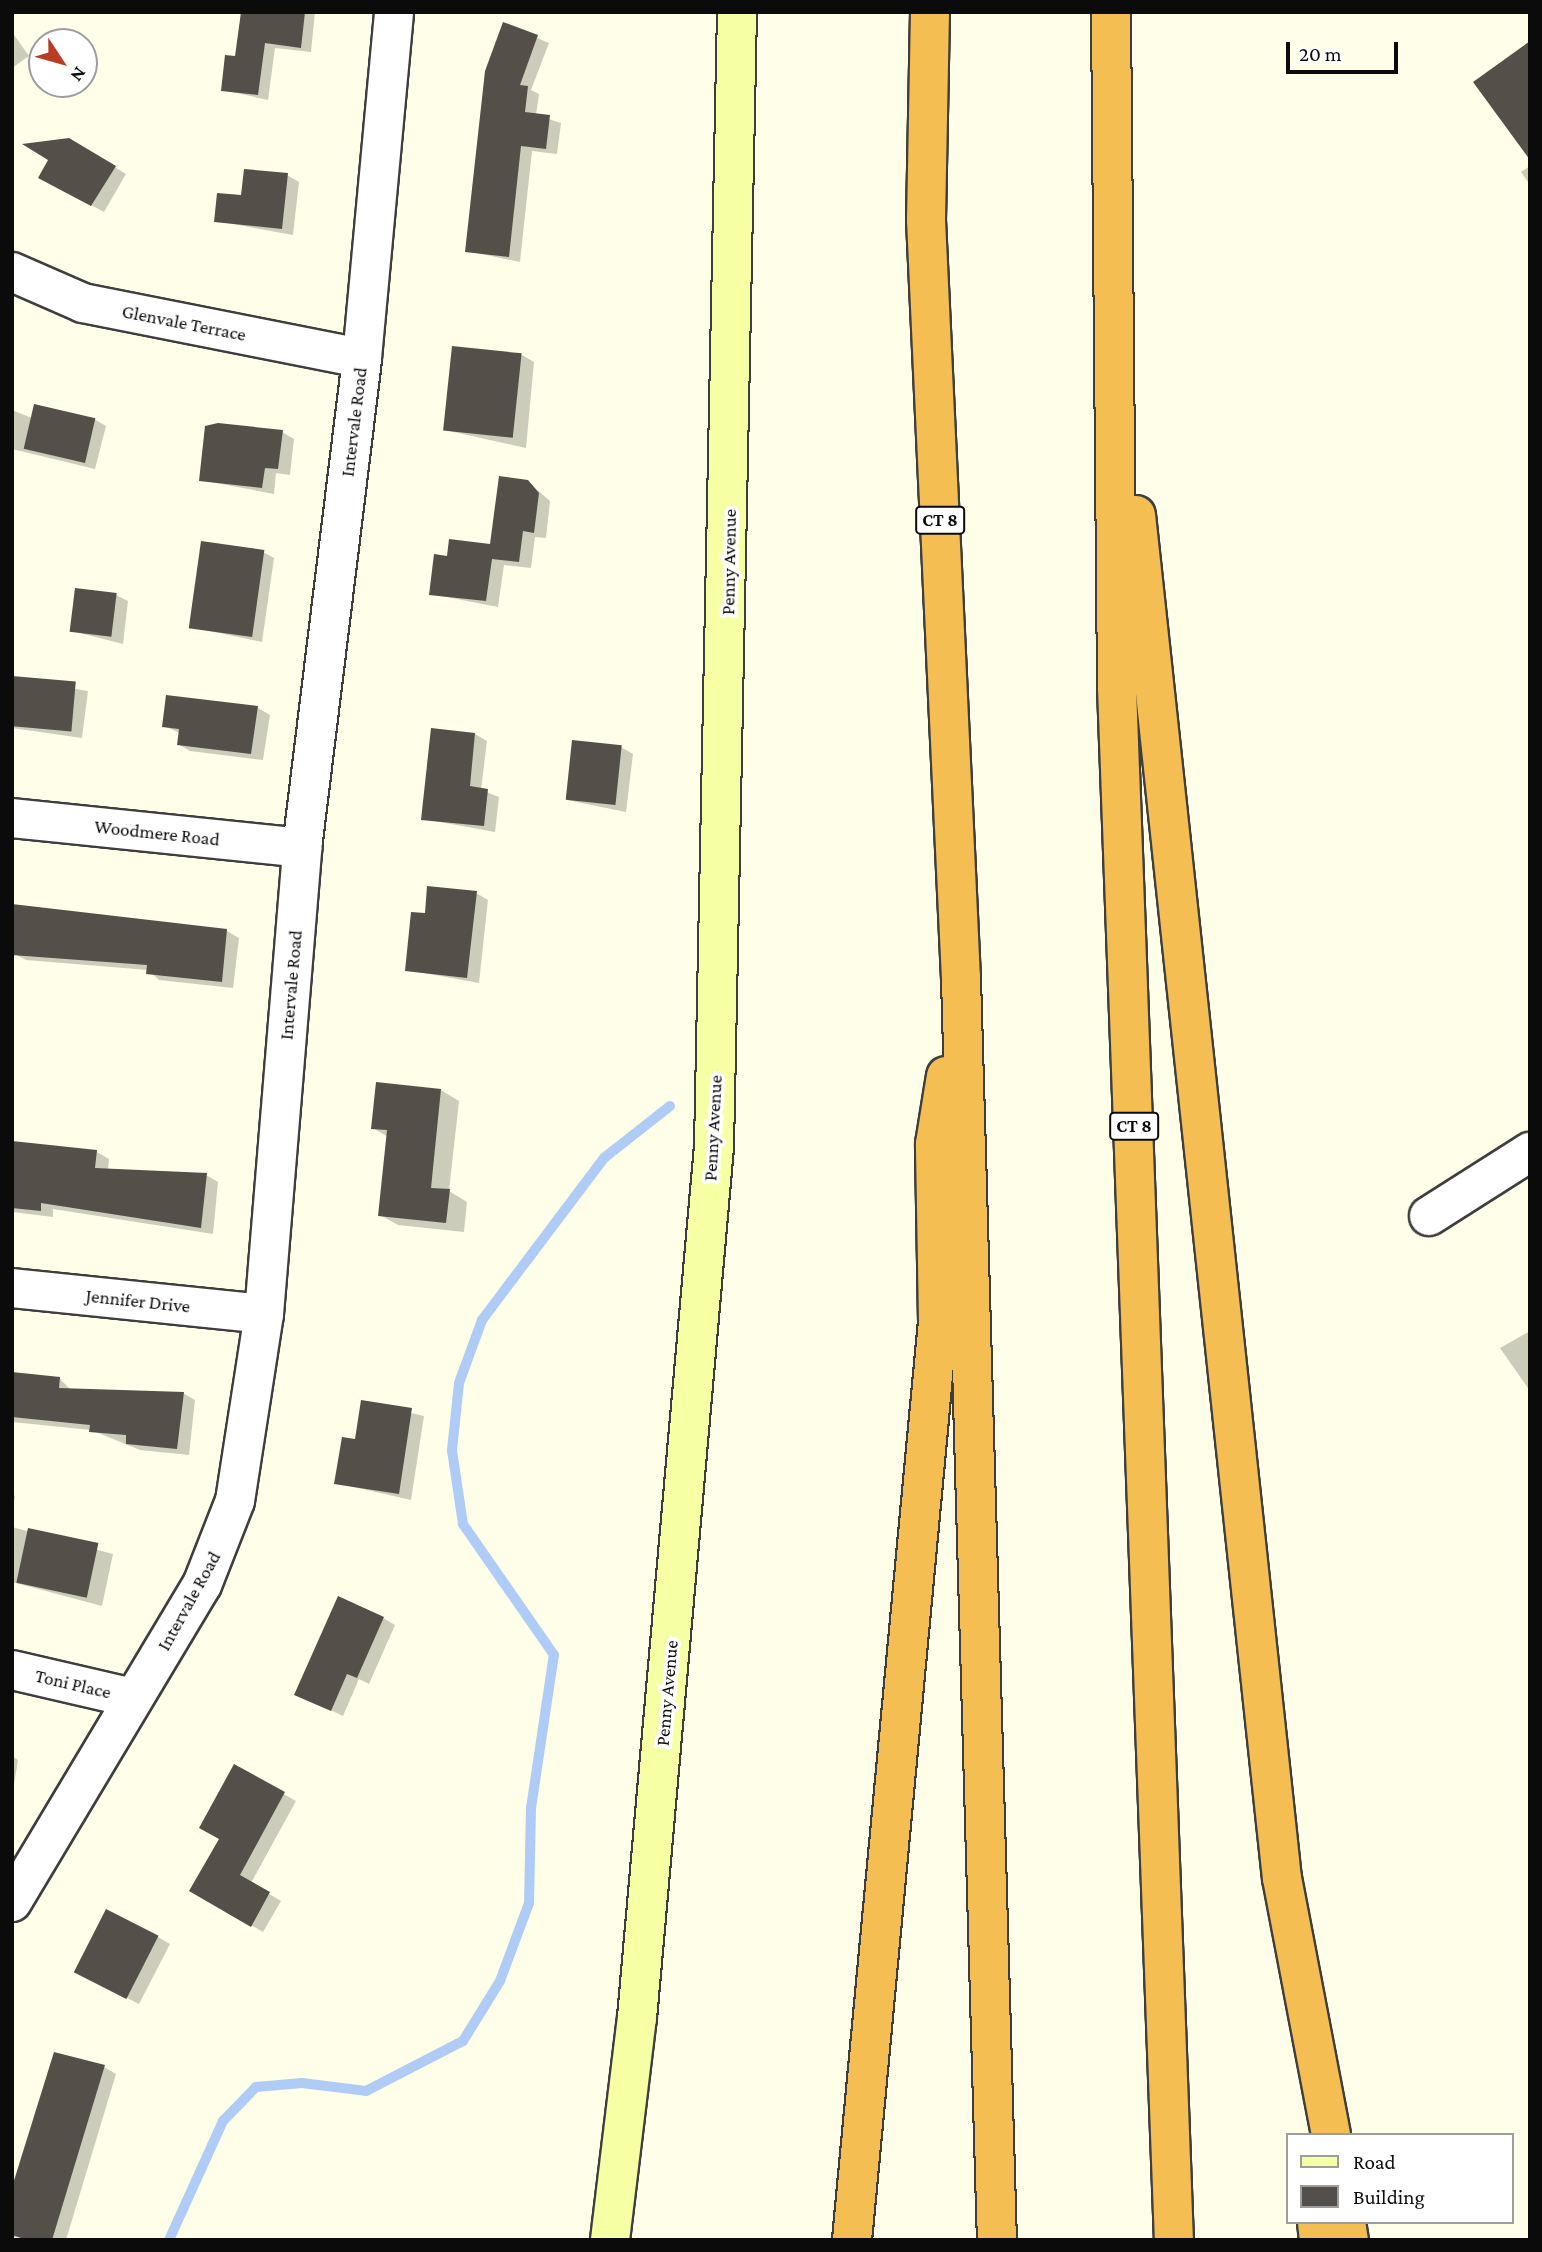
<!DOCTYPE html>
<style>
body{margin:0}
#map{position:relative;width:1542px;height:2252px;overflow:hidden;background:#ffffe9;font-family:"Crimson Pro",serif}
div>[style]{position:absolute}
.shadow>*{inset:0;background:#0003}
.stream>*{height:10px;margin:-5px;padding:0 5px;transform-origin:5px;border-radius:5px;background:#afccf6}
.building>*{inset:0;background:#544f48;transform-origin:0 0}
.roads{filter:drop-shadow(2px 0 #3e3e3e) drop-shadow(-2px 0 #3e3e3e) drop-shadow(0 2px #3e3e3e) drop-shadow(0 -2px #3e3e3e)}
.street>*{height:38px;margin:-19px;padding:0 19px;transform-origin:19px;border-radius:19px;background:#fff}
.secondary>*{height:38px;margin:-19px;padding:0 19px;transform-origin:19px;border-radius:19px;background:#f6ffa4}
.highway>*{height:38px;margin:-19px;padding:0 19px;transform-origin:19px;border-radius:19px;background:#f4be52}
span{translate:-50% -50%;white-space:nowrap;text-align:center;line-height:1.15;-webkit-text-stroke:7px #fff;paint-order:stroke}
.shield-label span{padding:2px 5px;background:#fff;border:2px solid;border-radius:5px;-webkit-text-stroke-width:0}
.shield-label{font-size:18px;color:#0b0b0b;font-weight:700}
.street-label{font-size:19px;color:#0b0b0b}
.frame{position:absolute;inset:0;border:14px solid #0b0b0b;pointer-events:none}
.legend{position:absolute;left:1286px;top:2133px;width:228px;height:91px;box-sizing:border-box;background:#fff;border:2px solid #9d9d9d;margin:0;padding:9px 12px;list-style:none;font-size:21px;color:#0b0b0b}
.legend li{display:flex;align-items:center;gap:14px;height:35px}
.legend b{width:35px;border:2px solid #9d9d9d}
.north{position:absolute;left:28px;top:28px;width:70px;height:70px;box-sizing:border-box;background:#fff;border:2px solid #9d9d9d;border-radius:50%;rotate:126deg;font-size:19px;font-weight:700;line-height:28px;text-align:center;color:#0b0b0b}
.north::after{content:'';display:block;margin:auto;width:24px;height:32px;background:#ba3c24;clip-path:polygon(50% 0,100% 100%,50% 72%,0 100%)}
.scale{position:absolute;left:1286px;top:42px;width:112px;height:32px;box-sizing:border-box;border:4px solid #0b0b0b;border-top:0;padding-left:9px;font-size:21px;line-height:24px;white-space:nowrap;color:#0b0b0b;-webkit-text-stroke:5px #fff;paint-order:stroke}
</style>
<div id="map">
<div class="shadow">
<div style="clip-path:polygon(242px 12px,315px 12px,311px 52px,275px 48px,268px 100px,223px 90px,236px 58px)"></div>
<div style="clip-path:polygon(504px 24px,549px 43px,531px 90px,539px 94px,536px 115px,561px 123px,557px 154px,532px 151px,520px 262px,467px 251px)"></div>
<div style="clip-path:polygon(12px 32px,29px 56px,12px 68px)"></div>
<div style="clip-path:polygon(69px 139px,126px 174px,104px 212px,40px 177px)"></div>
<div style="clip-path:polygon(1530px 166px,1530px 185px,1521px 172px)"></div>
<div style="clip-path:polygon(287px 175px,299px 182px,293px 235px,216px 221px)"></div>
<div style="clip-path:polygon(522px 355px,534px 362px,526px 448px,445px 430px)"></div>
<div style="clip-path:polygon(12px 410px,32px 418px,94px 419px,106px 426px,95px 469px,12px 449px)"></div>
<div style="clip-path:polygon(282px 432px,294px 439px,290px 475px,276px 473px,274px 494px,200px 480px)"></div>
<div style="clip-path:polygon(528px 482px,550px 501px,546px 538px,535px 537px,531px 568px,504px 565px,498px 607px,431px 594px,492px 546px)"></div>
<div style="clip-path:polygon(263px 552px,274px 558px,262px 642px,190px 627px)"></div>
<div style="clip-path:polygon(116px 595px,128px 601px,123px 644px,72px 631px)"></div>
<div style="clip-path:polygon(12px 678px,88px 691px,82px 738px,12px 728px)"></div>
<div style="clip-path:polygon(258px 708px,270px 715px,263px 760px,190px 751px,178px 744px,180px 733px,164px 726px)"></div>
<div style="clip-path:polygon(475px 734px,487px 741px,481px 790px,499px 797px,495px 832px,423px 819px)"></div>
<div style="clip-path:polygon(621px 747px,633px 754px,626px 812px,567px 800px)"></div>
<div style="clip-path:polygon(476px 893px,488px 900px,479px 983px,407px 970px)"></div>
<div style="clip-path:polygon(12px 908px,227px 931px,239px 938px,233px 988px,159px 980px,148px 970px,26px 960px,13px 953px)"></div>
<div style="clip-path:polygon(441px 1090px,459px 1101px,449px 1191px,467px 1202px,464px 1232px,398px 1225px,380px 1215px,388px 1137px,373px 1128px)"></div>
<div style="clip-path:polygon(12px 1143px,97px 1152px,109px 1159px,108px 1170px,206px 1175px,218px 1182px,213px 1234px,53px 1209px,53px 1217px,12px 1212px)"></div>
<div style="clip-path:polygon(1530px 1331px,1530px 1391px,1500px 1348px)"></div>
<div style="clip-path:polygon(12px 1374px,60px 1379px,71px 1390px,183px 1393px,195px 1400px,189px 1455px,140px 1450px,91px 1430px,12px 1422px)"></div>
<div style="clip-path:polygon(363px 1402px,424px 1416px,411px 1500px,336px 1483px,356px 1441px)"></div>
<div style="clip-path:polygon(12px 1494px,15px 1496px,12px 1511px)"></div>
<div style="clip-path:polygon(12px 1527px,113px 1554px,102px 1606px,12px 1582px)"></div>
<div style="clip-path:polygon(383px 1618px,395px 1625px,369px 1684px,359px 1679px,343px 1716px,296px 1694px)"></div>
<div style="clip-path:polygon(12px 1756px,18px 1760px,12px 1797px)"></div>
<div style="clip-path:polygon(234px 1766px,296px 1801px,251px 1883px,281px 1901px,263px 1932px,191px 1890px,221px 1838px)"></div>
<div style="clip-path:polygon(158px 1937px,170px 1944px,139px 2004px,88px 1978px)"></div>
<div style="clip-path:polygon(104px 2067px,116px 2074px,66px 2240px,12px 2237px,12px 2191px)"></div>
</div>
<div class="stream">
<div style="left:169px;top:2240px;width:131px;rotate:-65.6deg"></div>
<div style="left:223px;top:2121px;width:47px;rotate:-45.9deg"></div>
<div style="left:256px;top:2087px;width:46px;rotate:-5deg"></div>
<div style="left:302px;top:2083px;width:64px;rotate:7.1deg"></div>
<div style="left:366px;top:2091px;width:109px;rotate:-27.3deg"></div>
<div style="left:463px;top:2041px;width:70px;rotate:-58.3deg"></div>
<div style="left:500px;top:1981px;width:83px;rotate:-69.6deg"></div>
<div style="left:529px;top:1903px;width:95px;rotate:-88.8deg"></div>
<div style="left:531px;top:1808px;width:155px;rotate:-81.5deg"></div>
<div style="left:554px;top:1655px;width:160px;rotate:-124.8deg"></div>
<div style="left:463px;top:1524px;width:75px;rotate:-98.5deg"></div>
<div style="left:452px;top:1450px;width:67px;rotate:-84deg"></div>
<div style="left:459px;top:1383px;width:67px;rotate:-69.9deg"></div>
<div style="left:482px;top:1320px;width:203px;rotate:-53deg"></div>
<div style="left:604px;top:1158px;width:84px;rotate:-38.2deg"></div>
</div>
<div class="building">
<div style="clip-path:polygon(241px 12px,305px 12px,301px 48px,265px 43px,258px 95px,221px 91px,225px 55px,235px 56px)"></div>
<div style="clip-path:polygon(503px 22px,538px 35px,520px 85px,528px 86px,525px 112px,550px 115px,546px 149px,521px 146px,509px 257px,465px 252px,485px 71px)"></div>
<div style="clip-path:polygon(1530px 41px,1530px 160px,1473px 82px)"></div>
<div style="clip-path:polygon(69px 138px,116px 166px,91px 206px,38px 178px,48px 160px,22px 144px)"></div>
<div style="clip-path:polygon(244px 169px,288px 173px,282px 229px,214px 222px,217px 193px,241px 195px)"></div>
<div style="left:452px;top:346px;width:70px;height:85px;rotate:6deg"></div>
<div style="left:34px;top:404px;width:63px;height:46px;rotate:13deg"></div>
<div style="clip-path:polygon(218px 423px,283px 430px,278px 469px,265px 468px,262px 488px,199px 481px,205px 426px)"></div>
<div style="clip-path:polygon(499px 476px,528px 480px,539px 493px,534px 533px,523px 531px,519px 562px,492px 559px,486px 601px,429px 595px,434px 554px,447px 556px,449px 539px,490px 544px)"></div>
<div style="left:201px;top:541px;width:64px;height:88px;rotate:8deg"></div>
<div style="left:75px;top:588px;width:42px;height:44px;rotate:7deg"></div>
<div style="left:12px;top:676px;width:64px;height:50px;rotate:5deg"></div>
<div style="clip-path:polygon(166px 695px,258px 706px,251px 754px,177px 745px,179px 729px,162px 727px)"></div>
<div style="clip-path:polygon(431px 728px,475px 733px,470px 786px,488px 789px,484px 826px,421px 820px)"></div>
<div style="left:572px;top:740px;width:50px;height:60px;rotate:6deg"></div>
<div style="clip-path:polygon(427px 886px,477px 891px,467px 978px,405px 971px,411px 912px,425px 913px)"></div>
<div style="clip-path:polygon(12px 904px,227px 929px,222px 982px,146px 974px,147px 965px,12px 955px)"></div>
<div style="clip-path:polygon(376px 1082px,441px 1089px,431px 1188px,450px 1189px,446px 1223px,378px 1216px,387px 1130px,371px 1129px)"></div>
<div style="clip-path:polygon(12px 1141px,97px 1150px,95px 1168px,207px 1173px,201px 1228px,41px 1203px,41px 1211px,12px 1208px)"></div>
<div style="clip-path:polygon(12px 1372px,60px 1377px,59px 1388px,184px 1392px,177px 1449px,126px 1444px,126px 1435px,89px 1432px,90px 1425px,12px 1417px)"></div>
<div style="clip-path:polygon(361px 1400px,412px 1408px,399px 1494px,334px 1484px,342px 1437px,355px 1439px)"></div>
<div style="left:28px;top:1528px;width:72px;height:56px;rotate:12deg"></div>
<div style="clip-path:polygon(338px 1596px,384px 1617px,357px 1678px,347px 1674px,331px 1711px,294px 1695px)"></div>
<div style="clip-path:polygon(234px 1764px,285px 1792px,240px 1875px,270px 1892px,251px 1927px,189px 1891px,219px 1839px,199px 1828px)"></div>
<div style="left:106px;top:1909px;width:59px;height:71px;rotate:27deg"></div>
<div style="clip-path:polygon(54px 2052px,105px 2065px,52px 2240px,27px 2240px,12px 2235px,12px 2187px)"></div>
</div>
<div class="roads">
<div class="street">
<div style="left:12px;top:272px;width:77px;rotate:23.6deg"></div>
<div style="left:83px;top:303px;width:284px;rotate:11.2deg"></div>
<div style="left:12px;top:818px;width:292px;rotate:5.9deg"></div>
<div style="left:1429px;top:1216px;width:120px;rotate:-32.4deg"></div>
<div style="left:12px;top:1288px;width:253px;rotate:5.9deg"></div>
<div style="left:12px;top:1670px;width:124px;rotate:13deg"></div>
<div style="left:12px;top:1902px;width:370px;rotate:-59.1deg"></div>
<div style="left:202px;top:1585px;width:90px;rotate:-68.6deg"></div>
<div style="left:235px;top:1501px;width:189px;rotate:-81.2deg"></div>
<div style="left:264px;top:1314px;width:468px;rotate:-85.3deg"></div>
<div style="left:302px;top:848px;width:494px;rotate:-83deg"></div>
<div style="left:362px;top:358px;width:347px;rotate:-84.7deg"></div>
</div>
<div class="secondary">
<div style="left:610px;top:2240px;width:224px;rotate:-83.1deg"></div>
<div style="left:637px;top:2018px;width:874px;rotate:-84.95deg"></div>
<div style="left:714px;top:1147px;width:1135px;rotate:-88.84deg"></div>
</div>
<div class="highway">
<div style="left:930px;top:12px;width:208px;rotate:91.1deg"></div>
<div style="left:926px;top:220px;width:759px;rotate:87.36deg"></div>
<div style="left:961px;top:978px;width:1263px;rotate:88.37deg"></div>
<div style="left:1111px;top:12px;width:676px;rotate:89.49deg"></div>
<div style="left:1117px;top:688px;width:1553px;rotate:87.9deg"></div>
<div style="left:1136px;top:515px;width:1371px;rotate:83.89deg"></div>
<div style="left:1282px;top:1878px;width:262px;rotate:79.2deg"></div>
<div style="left:1317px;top:2222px;width:18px;rotate:84deg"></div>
<div style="left:1346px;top:2222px;width:18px;rotate:81deg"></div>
<div style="left:852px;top:2240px;width:923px;rotate:-84.65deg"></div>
<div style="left:938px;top:1321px;width:177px;rotate:-91deg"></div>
<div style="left:935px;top:1144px;width:69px;rotate:-80.8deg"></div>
</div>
</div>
<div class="shield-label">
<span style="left:940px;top:520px">CT 8</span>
<span style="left:1134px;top:1126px">CT 8</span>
</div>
<div class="street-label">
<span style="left:184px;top:323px;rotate:11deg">Glenvale Terrace</span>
<span style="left:354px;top:422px;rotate:-83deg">Intervale Road</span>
<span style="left:729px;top:562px;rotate:-89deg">Penny Avenue</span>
<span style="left:157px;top:833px;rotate:6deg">Woodmere Road</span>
<span style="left:291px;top:985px;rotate:-85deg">Intervale Road</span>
<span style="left:713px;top:1128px;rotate:-87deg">Penny Avenue</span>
<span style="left:138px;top:1301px;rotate:6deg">Jennifer Drive</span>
<span style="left:189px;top:1601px;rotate:-61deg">Intervale Road</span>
<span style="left:73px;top:1684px;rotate:13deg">Toni Place</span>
<span style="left:667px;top:1693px;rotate:-85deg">Penny Avenue</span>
</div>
<div class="frame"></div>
<ul class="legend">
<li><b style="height:9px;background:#f6ffa4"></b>Road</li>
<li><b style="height:19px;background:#544f48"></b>Building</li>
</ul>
<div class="north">N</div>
<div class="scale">20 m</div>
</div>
